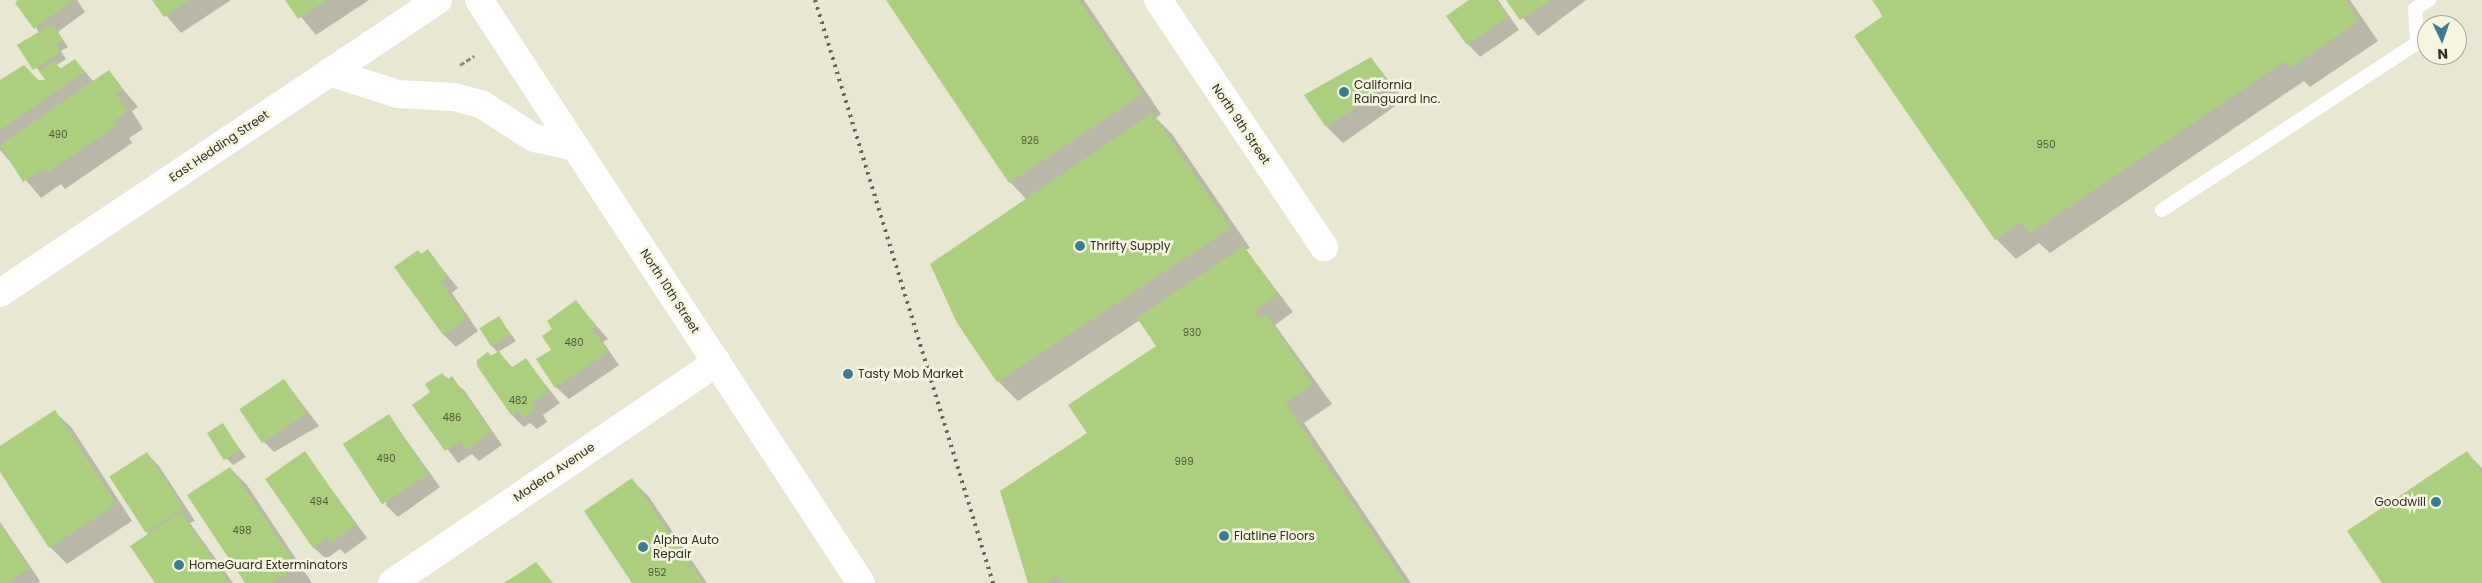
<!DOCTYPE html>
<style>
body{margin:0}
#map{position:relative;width:2482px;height:583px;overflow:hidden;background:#e8e7d2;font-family:Poppins,sans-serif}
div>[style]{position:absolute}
.shadow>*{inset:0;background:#0003}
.building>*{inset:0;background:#abcf7f;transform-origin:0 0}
.path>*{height:3px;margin-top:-1.5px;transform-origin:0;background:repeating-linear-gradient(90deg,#8c8c7d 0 5px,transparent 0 7.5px)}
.service>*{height:14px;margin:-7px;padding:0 7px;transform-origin:7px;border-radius:7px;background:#fff}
.minor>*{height:28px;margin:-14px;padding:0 14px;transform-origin:14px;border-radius:14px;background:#fff}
.tertiary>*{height:28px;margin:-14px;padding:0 14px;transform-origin:14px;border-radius:14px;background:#fff}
.secondary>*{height:28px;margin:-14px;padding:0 14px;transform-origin:14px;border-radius:14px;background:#fff}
.rail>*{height:4px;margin-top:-2px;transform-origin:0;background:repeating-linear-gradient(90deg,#66665a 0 2.5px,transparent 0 7.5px)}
.dots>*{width:14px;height:14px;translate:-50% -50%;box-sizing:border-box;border:2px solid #f6f5df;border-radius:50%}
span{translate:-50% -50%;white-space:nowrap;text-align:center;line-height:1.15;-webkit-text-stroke:5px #f6f5df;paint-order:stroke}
.number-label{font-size:10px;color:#4e573d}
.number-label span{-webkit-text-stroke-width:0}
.poi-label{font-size:12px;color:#2f2f27}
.left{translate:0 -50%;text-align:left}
.right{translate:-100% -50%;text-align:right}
.street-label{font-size:12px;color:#2f2f27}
.north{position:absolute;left:2417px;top:15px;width:50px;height:50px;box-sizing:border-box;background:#f6f5df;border:1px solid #a6a695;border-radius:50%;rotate:177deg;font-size:14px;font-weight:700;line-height:20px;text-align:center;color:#2f2f27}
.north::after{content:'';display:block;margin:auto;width:18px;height:22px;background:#3c7c90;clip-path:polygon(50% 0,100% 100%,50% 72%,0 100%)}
</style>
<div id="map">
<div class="shadow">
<div style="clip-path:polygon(21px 0,77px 0,85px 12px,58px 32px,68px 47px,61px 51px,66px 59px,57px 65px,62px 70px,75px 60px,94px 82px,109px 72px,138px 107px,132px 111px,143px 129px,129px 138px,132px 143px,65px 189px,61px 184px,41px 198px,0 150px,0 82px,46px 80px,19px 46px,39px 33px)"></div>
<div style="clip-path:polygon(153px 0,231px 0,181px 33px)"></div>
<div style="clip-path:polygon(287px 0,369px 0,316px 35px)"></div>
<div style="clip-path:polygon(888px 0,1084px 0,1161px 114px,1156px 118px,1172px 134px,1250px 248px,1246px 250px,1293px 312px,1275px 325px,1332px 404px,1304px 423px,1411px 583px,1029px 583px,1089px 433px,1158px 347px,1140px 320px,1018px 401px,998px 381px,959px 322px,1027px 200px,1010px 182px)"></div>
<div style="clip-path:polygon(1472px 0,1498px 0,1519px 30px,1480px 57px,1468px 44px)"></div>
<div style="clip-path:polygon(1508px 0,1586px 0,1538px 36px)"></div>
<div style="clip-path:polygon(1874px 0,2350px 0,2378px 41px,2310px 87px,2304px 81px,2050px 253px,2039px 243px,2016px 259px,1996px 239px)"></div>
<div style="clip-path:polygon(1371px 58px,1404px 100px,1343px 143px,1327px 127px)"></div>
<div style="clip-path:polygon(428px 251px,458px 288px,452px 293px,478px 331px,456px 347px,444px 335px,421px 255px)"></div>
<div style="clip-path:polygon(576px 302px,608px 339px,603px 342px,619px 365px,569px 399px,556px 387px,553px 350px)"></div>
<div style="clip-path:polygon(499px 318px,516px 341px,498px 352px,513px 368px,526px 360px,560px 403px,543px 415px,547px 422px,537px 429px,530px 423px,524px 427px,512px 415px,478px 361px,498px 353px,492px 346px)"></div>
<div style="clip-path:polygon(442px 374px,464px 390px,502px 445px,479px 461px,472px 454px,458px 463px,414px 405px,432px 392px)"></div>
<div style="clip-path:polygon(284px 380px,319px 426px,274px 452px,262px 440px)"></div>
<div style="clip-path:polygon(55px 412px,72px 428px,132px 521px,67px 564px,50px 547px,0 470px,0 447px)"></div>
<div style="clip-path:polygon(389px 416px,440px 487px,398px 517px,386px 505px)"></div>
<div style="clip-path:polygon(222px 425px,246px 457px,233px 465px,227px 459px)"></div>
<div style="clip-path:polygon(305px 453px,367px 538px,345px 554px,340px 549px,326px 559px,313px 547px)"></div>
<div style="clip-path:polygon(2467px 453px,2482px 468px,2482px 583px,2383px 583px)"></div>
<div style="clip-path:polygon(147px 454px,159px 466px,195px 521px,190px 523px,233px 583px,156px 583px,147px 531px)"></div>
<div style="clip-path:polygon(230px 468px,247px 485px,312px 583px,246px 583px)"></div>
<div style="clip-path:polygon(632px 480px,649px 497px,707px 583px,634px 583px)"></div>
<div style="clip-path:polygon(0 522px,40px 581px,38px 583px,0 583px)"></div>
</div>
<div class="building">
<div style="clip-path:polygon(18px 0,73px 0,34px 29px,15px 3px)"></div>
<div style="clip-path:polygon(152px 0,189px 0,164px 17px)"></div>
<div style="clip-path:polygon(285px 0,327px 0,298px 19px)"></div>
<div style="clip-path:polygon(886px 0,1079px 0,1143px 94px,1009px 183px)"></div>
<div style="clip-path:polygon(1469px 0,1496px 0,1508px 17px,1467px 45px,1446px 16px)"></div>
<div style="clip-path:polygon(1506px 0,1551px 0,1520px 20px)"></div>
<div style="clip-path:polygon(1872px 0,2345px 0,2359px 21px,2290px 68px,2285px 61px,2029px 234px,2021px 222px,1995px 240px,1854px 36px,1883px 16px)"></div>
<div style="clip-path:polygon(52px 24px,63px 40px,56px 44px,61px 52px,33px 70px,17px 45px)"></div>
<div style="clip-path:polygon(1371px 57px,1388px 83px,1384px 89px,1326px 127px,1304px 95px)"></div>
<div style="clip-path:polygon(75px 59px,84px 72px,0 130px,0 80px,24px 65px,40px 82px,45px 79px,39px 72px,55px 61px,60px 69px)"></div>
<div style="clip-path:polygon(109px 70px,123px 89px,116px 94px,127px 111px,114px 121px,117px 125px,47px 173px,44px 168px,23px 182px,0 145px)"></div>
<div style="clip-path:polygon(1152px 113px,1231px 228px,997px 382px,957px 323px,930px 264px)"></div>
<div style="clip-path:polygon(1244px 246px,1278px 295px,1254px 311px,1259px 319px,1266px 314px,1313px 384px,1285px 403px,1406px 583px,1063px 583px,1058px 576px,1047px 583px,1028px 583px,1000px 491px,1087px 433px,1068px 405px,1156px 346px,1137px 318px)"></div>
<div style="clip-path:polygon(428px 249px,447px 276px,440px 281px,467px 318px,443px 335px,394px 267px,418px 250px,421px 254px)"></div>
<div style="clip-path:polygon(576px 300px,596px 326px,592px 329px,608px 352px,555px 388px,536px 359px,551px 350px,542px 336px,552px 329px,547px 321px)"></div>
<div style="left:499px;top:316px;width:22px;height:23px;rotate:58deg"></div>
<div style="clip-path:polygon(499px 351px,511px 368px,526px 358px,549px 391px,532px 403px,536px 409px,523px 418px,518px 410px,511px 415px,477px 366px,477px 360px,488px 352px,491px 356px)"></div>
<div style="clip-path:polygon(442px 373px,447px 380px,452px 376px,491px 432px,466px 450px,460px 441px,445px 451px,412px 405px,430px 392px,425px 384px)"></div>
<div style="left:284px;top:379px;width:41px;height:54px;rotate:56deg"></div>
<div style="clip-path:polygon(55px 410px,116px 504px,49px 548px,0 472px,0 446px)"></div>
<div style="left:389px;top:414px;width:72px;height:55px;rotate:57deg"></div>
<div style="left:223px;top:423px;width:32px;height:19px;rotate:58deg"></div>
<div style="clip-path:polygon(305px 451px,356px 525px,331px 542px,328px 537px,313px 548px,265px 479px)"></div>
<div style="clip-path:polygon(2467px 451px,2482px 473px,2482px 583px,2382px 583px,2347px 531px)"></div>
<div style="left:147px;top:452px;width:67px;height:45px;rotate:57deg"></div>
<div style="clip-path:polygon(230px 467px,297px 566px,271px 583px,245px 583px,187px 495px)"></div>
<div style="clip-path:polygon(632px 478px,703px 583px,632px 583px,584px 511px)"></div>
<div style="clip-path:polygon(181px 512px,229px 583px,155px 583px,130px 546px)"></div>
<div style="clip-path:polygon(0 524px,29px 568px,8px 583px,0 583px)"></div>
<div style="clip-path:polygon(536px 562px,553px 583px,504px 583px)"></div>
</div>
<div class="path">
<div style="left:460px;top:65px;width:17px;rotate:-33deg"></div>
</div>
<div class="service">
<div style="left:2162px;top:210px;width:305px;rotate:-33.2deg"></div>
<div style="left:2417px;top:43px;width:34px;rotate:-93deg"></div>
<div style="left:2415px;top:9px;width:17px;rotate:-33deg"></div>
</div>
<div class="minor">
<div style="left:1158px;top:0;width:298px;rotate:56.1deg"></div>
</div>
<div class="tertiary">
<div style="left:392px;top:583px;width:393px;rotate:-34.2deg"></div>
</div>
<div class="secondary">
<div style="left:479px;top:0;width:697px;rotate:56.77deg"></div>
<div style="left:329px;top:72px;width:72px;rotate:17.7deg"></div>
<div style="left:398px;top:94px;width:56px;rotate:3.1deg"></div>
<div style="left:454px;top:97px;width:28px;rotate:15deg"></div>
<div style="left:481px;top:104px;width:63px;rotate:32.7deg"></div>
<div style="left:534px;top:138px;width:40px;rotate:12deg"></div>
<div style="left:0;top:293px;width:527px;rotate:-33.78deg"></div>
</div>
<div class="rail">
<div style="left:815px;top:0;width:610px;rotate:73.02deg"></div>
</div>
<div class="dots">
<div style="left:1344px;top:92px;background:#3c7c90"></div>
<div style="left:1080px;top:246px;background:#3c7c90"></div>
<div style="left:848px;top:374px;background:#3c7c90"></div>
<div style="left:2436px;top:502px;background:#3c7c90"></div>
<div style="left:1224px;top:536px;background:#3c7c90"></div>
<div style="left:643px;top:547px;background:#3c7c90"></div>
<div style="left:179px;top:565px;background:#3c7c90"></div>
</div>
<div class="number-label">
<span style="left:58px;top:135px">490</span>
<span style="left:1030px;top:141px">926</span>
<span style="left:2046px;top:145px">950</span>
<span style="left:1192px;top:333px">930</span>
<span style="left:574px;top:343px">480</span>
<span style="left:518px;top:401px">482</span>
<span style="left:452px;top:418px">486</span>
<span style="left:386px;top:459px">490</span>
<span style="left:1184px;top:462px">999</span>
<span style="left:319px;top:502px">494</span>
<span style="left:242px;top:531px">498</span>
<span style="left:657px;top:573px">952</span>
</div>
<div class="poi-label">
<span class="left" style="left:1354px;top:92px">California<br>Rainguard Inc.</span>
<span class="left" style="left:1090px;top:246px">Thrifty Supply</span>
<span class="left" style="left:858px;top:374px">Tasty Mob Market</span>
<span class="right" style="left:2426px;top:502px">Goodwill</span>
<span class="left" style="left:1234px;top:536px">Flatline Floors</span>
<span class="left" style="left:653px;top:547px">Alpha Auto<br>Repair</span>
<span class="left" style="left:189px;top:565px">HomeGuard Exterminators</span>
</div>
<div class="street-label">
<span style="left:1241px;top:124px;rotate:56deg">North 9th Street</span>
<span style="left:219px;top:146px;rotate:-34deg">East Hedding Street</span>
<span style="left:670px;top:291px;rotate:57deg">North 10th Street</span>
<span style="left:554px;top:472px;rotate:-34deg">Madera Avenue</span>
</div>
<div class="north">N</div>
</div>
